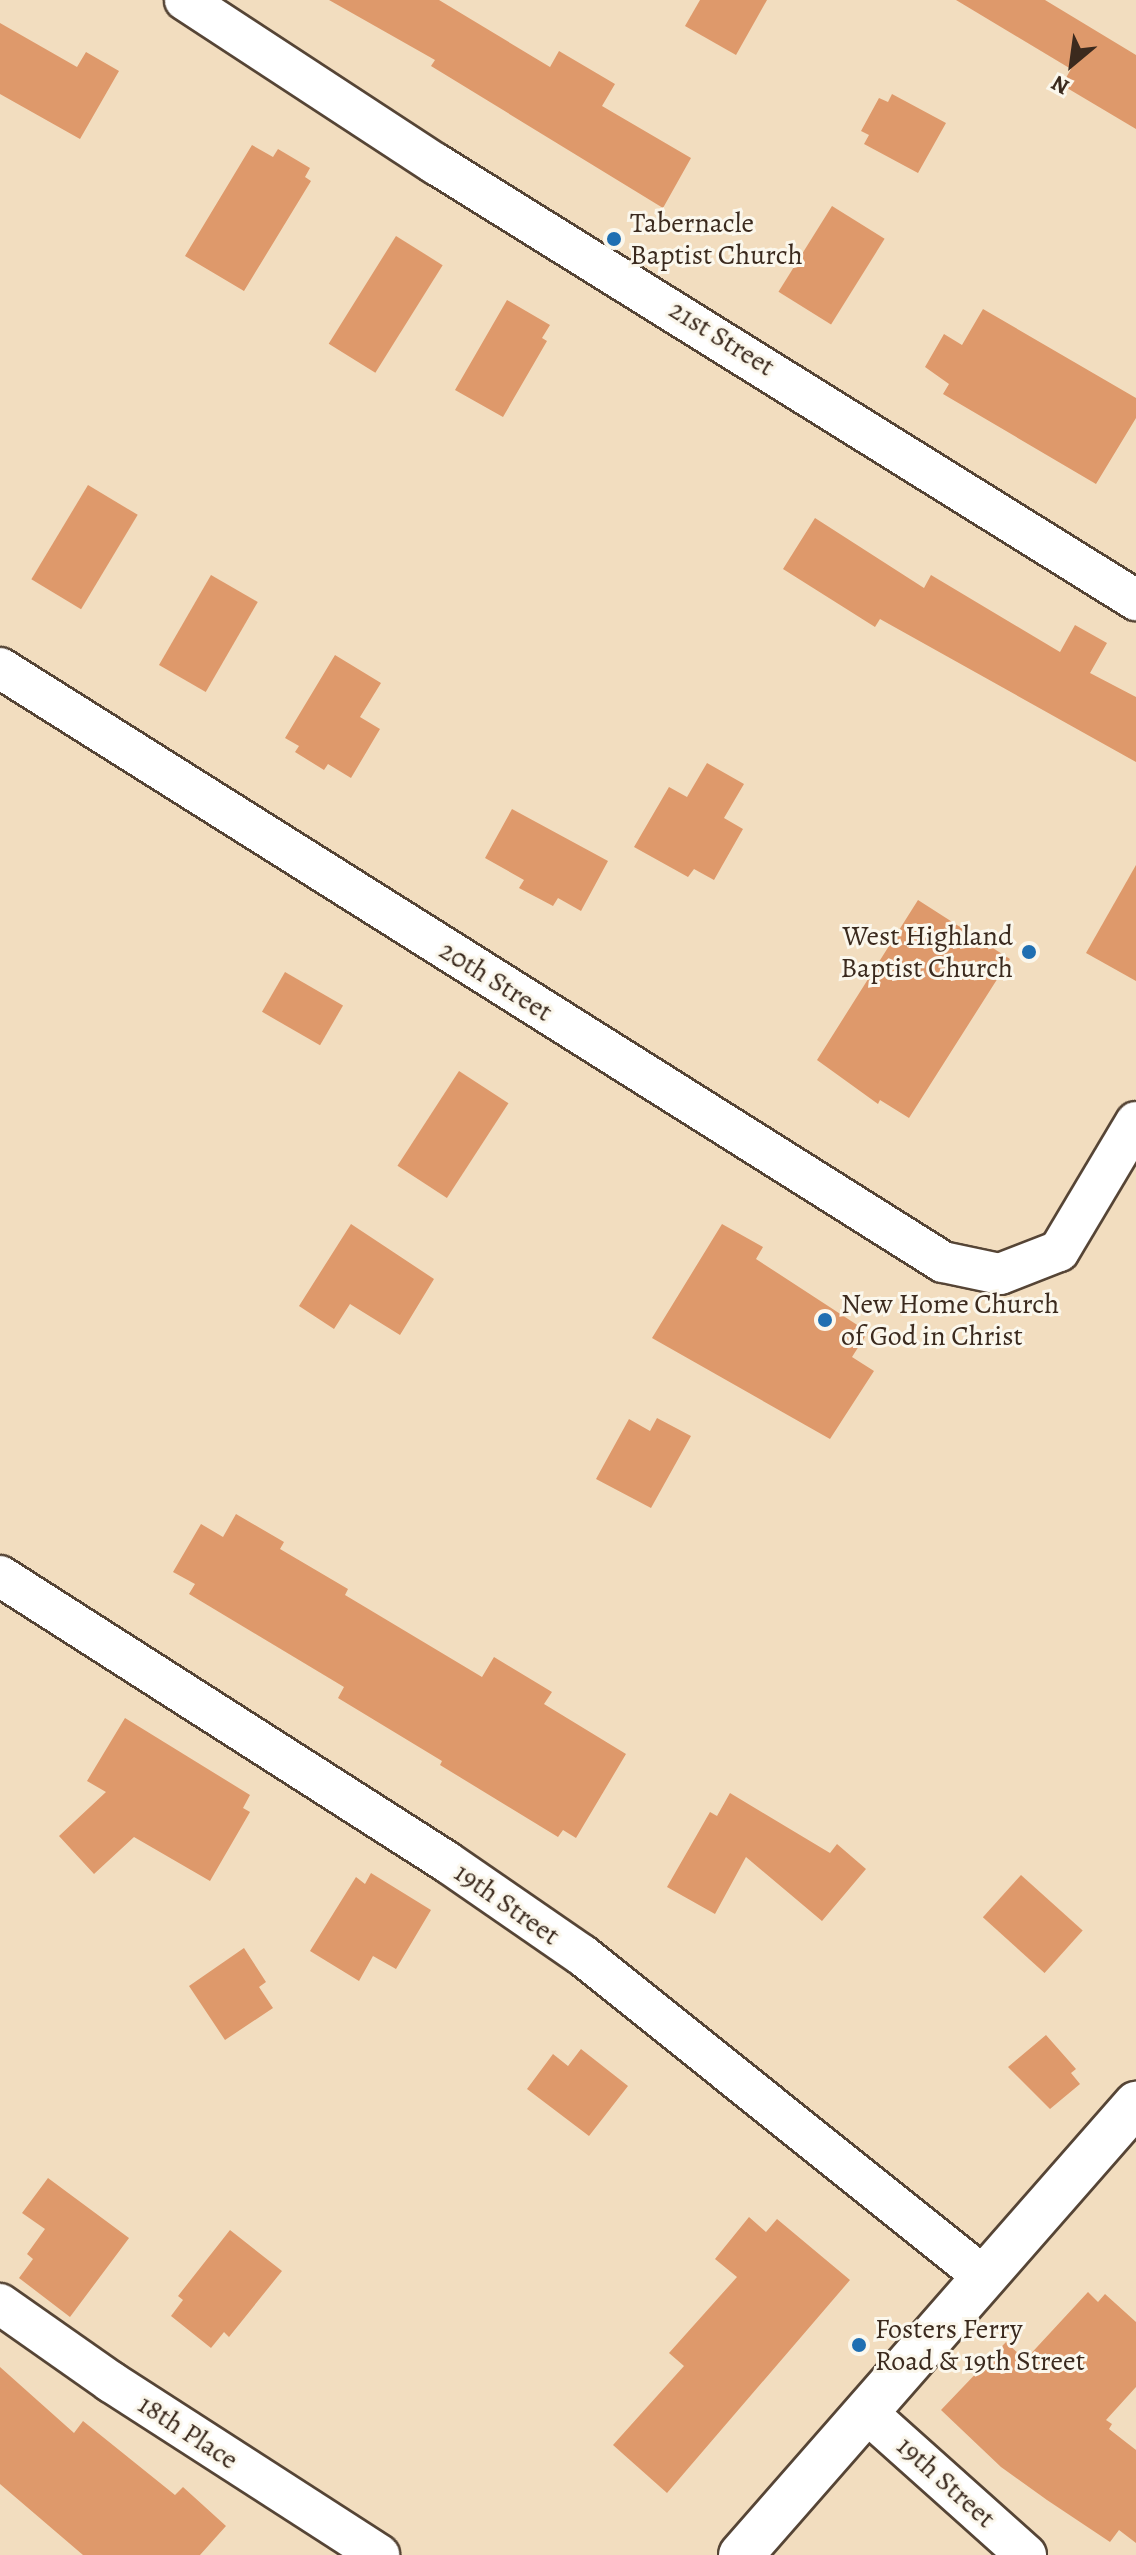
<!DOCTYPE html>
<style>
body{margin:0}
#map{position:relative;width:1136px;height:2555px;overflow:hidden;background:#f2ddbf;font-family:Alegreya,serif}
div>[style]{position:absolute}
.building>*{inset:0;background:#de996b;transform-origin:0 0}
.roads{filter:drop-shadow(2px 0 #564536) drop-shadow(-2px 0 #564536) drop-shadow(0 2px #564536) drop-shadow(0 -2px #564536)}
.minor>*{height:40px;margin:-20px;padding:0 20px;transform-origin:20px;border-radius:20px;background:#fff}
.tertiary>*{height:44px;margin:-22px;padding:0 22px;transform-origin:22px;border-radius:22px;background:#fff}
.dots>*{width:22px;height:22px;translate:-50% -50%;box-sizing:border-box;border:4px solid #fbf7ec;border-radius:50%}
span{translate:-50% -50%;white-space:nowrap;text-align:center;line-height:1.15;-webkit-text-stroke:6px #fbf7ec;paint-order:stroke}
.poi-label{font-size:28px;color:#3b2a1e}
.left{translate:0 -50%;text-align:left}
.right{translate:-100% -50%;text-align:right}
.street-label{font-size:28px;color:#3b2a1e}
.north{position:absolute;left:1032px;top:24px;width:80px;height:80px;-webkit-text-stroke:6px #fbf7ec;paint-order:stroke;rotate:209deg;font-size:22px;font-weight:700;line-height:32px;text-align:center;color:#3b2a1e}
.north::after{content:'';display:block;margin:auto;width:28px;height:36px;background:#3b2a1e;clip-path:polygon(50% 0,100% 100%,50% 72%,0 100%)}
</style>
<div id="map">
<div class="building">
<div style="clip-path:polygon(329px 0,439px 0,550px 67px,559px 51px,615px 84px,602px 106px,691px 158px,663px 208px,431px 66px,435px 60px)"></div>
<div style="clip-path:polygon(700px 0,767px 0,736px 55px,685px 26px)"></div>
<div style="clip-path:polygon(956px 0,1045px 0,1136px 55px,1136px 129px,1062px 85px,1071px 69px)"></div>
<div style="clip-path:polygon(0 23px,77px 67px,86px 52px,119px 71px,80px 139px,0 94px)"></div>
<div style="clip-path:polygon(892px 94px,946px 123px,918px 173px,864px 144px,869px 135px,861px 131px,879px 98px,888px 102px)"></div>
<div style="clip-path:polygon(252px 145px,273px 157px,278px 149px,310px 168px,305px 177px,311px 181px,244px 291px,185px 256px)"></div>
<div style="left:832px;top:206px;width:62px;height:101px;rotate:32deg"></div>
<div style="left:396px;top:236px;width:55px;height:127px;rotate:32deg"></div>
<div style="clip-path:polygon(507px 300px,550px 325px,542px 338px,547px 341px,503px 417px,455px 390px)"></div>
<div style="clip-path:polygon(983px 309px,1136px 398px,1136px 418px,1096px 484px,943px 394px,949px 384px,925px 367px,944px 334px,962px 345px)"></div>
<div style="left:88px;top:485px;width:58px;height:110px;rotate:31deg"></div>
<div style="clip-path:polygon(815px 518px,924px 588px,931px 575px,1060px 652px,1075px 625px,1107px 643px,1090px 673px,1136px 697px,1136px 762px,880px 619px,875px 627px,783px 569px)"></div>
<div style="left:211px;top:575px;width:54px;height:104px;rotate:30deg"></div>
<div style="clip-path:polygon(335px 655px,381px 683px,360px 717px,380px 729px,351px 778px,328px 764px,324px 770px,295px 752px,299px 746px,285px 738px)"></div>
<div style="clip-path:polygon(707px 763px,744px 784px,724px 818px,743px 829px,714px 880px,694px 869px,688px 877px,634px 847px,669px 787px,687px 797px)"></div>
<div style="clip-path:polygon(512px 809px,608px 861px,581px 911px,558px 898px,553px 906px,519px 888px,524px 880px,485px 858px)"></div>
<div style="clip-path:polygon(1136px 865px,1136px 981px,1086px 953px)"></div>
<div style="clip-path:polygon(918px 900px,1010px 959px,909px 1118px,880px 1100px,878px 1104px,817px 1060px)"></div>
<div style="left:285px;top:972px;width:67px;height:46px;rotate:30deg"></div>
<div style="left:459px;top:1071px;width:59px;height:113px;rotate:33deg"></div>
<div style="clip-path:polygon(351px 1224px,434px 1279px,400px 1335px,350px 1304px,334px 1329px,299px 1306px)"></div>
<div style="clip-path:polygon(722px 1224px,763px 1247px,756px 1259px,868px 1332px,852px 1357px,874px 1371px,830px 1439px,652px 1338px)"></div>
<div style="clip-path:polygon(657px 1418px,691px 1436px,651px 1508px,596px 1479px,629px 1419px,650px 1431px)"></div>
<div style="clip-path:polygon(236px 1514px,284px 1542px,280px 1549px,348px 1589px,345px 1595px,482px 1677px,494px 1657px,552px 1692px,544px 1704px,626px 1754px,576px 1838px,563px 1830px,558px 1837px,440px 1765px,442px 1761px,338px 1698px,344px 1687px,189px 1594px,195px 1584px,173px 1572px,201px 1524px,223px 1537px)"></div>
<div style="clip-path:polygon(125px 1718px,250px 1795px,243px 1808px,250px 1812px,210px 1881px,134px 1837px,94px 1874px,59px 1836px,106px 1792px,87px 1781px)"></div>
<div style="clip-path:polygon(730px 1793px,830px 1853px,837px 1844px,866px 1869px,822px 1921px,746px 1857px,715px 1914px,667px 1887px,710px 1812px,717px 1816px)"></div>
<div style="clip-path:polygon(371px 1873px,431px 1910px,396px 1969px,373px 1956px,359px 1981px,310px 1951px,356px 1877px,365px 1884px)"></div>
<div style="left:1021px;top:1875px;width:83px;height:57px;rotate:42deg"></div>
<div style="clip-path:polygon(244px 1948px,266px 1982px,259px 1987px,273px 2008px,225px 2040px,189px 1986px)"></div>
<div style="clip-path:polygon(1046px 2035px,1076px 2069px,1071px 2073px,1080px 2084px,1050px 2109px,1008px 2067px)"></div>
<div style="clip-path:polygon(581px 2049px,628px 2086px,589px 2136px,527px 2089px,553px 2054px,568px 2066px)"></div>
<div style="clip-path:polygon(48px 2178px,129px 2238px,70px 2317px,19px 2278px,33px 2259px,27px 2254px,45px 2229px,22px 2213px)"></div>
<div style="clip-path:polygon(749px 2217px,766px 2232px,777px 2219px,850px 2280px,667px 2493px,613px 2445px,684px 2366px,669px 2353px,737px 2277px,715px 2259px)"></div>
<div style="clip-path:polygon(230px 2230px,282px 2271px,229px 2337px,224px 2332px,211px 2348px,171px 2316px,183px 2300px,178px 2296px)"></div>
<div style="clip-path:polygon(1088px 2292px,1098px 2302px,1105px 2294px,1136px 2322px,1136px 2387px,1106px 2420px,1112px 2424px,1109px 2429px,1136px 2450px,1136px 2543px,1119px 2530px,1110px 2542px,1047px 2500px,1001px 2467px,941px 2410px,1006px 2342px,1025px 2360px)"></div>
<div style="clip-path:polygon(0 2367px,74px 2433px,83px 2421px,175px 2495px,183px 2487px,226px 2526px,200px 2555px,83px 2555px,0 2484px)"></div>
</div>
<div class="roads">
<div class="minor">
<div style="left:185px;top:0;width:300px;rotate:33.2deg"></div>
<div style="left:436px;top:164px;width:825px;rotate:31.92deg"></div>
<div style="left:0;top:668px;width:1114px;rotate:32.21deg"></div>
<div style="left:943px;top:1262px;width:58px;rotate:11.9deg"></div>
<div style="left:1000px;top:1274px;width:63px;rotate:-21.3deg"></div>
<div style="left:1059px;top:1251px;width:150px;rotate:-59.2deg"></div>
<div style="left:0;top:1576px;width:531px;rotate:32.61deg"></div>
<div style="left:447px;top:1862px;width:164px;rotate:34.6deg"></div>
<div style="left:582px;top:1955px;width:514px;rotate:38.68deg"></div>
<div style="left:0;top:2304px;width:136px;rotate:35.1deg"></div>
<div style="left:111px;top:2382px;width:319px;rotate:32.8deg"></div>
<div style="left:865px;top:2411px;width:216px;rotate:41.8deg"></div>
</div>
<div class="tertiary">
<div style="left:741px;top:2555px;width:600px;rotate:-48.79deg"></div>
</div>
</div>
<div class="dots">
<div style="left:614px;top:239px;background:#1f6fb2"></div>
<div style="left:1029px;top:952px;background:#1f6fb2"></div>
<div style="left:825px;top:1320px;background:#1f6fb2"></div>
<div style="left:859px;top:2345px;background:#1f6fb2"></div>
</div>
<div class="poi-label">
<span class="left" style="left:630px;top:239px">Tabernacle<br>Baptist Church</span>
<span class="right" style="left:1013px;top:952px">West Highland<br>Baptist Church</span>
<span class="left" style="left:841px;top:1320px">New Home Church<br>of God in Christ</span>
<span class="left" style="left:875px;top:2345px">Fosters Ferry<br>Road &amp; 19th Street</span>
</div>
<div class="street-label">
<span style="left:722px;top:338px;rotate:32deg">21st Street</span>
<span style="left:496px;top:981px;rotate:32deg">20th Street</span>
<span style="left:507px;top:1904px;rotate:35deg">19th Street</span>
<span style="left:188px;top:2432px;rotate:33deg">18th Place</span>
<span style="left:946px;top:2482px;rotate:42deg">19th Street</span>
</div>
<div class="north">N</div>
</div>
